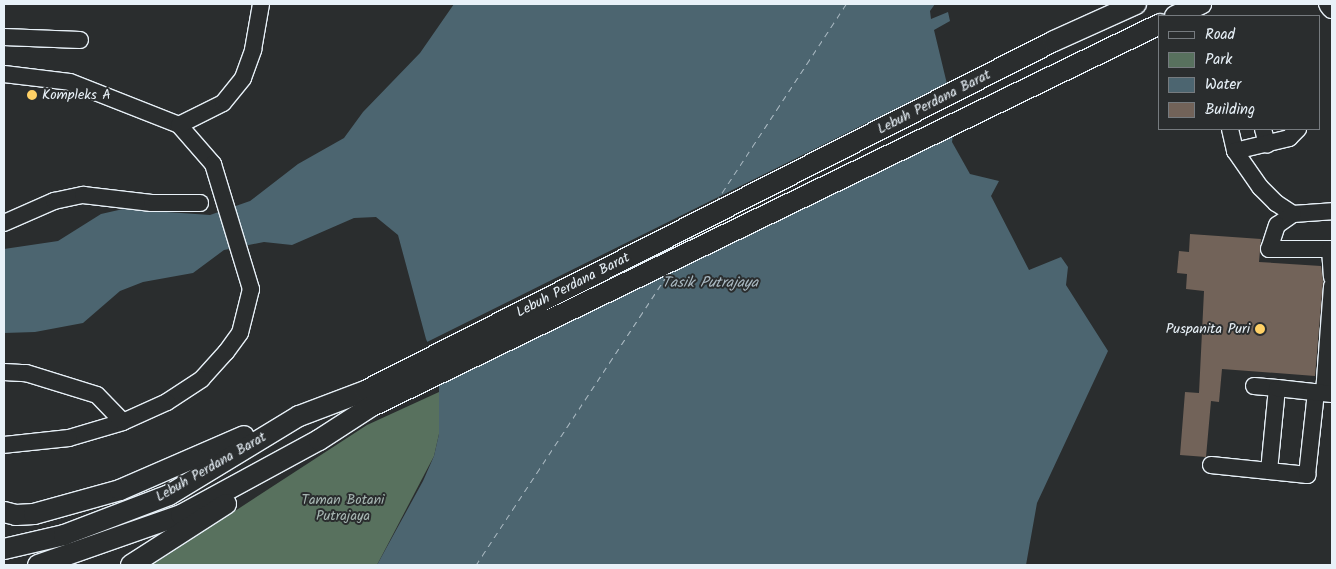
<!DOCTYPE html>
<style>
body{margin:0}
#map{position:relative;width:1336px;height:569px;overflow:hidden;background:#2a2d2e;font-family:Kalam,sans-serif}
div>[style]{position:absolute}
.green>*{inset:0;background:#58715e}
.water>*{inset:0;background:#4c6570}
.pier>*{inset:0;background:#2a2d2e}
.ferry>*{height:1px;margin-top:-0.5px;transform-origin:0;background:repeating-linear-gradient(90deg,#aab9c2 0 6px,transparent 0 11px)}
.building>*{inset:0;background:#726359}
.roads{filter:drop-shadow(1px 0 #e8f1f8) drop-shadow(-1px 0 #e8f1f8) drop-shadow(0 1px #e8f1f8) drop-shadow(0 -1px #e8f1f8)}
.minor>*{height:16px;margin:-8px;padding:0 8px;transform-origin:8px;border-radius:8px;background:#2a2d2e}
.major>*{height:20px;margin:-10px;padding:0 10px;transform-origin:10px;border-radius:10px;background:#2a2d2e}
.dots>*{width:14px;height:14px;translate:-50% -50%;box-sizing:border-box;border:2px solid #2a2d2e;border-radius:50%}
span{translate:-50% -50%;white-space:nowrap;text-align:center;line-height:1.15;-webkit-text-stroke:4px #2a2d2e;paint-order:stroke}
.poi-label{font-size:14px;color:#e8f1f8}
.left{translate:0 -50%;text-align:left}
.right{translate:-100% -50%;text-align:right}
.street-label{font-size:14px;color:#e8f1f8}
.park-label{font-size:14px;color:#a7b7b3}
.water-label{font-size:15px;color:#aab9c2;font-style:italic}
.frame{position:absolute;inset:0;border:5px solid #e8f1f8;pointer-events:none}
.legend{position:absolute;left:1158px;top:15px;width:162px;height:115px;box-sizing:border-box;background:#2a2d2e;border:1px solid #767b7f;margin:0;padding:6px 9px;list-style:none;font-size:15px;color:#e8f1f8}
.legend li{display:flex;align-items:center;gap:10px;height:25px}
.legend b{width:25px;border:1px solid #767b7f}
</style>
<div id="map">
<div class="green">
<div style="clip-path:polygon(439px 392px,439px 434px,434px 456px,377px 565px,152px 565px,367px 425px)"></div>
</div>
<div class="water">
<div style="clip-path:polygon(454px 4px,935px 4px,930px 11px,931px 19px,948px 12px,950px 21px,934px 30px,947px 84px,957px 107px,952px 142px,970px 174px,999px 181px,991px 196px,1029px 270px,1061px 257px,1068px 267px,1066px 285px,1108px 351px,1037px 503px,1026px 565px,377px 565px,423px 481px,434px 456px,439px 434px,439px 368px,426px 339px,398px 235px,376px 217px,354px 218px,292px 245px,264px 242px,224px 250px,193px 273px,143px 282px,120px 291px,83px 323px,35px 332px,4px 333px,4px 249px,58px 241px,101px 214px,123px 209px,210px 215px,250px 201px,298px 164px,344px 138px,363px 112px,420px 53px)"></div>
</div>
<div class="pier">
<div style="clip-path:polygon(949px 82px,959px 107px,956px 130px,436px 387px,436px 369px,425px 343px)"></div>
</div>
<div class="ferry">
<div style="left:716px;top:202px;width:237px;rotate:-56.7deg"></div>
<div style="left:689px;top:241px;width:9px;rotate:-54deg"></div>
<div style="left:476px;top:565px;width:349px;rotate:-56.6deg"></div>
</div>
<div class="building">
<div style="clip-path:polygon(1190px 234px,1261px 239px,1259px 262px,1321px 266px,1323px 281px,1315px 376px,1222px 369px,1219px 402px,1211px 401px,1206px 457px,1180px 455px,1185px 392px,1199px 393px,1204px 291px,1186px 289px,1187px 274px,1177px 273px,1179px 251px,1189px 252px)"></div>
</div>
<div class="roads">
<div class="minor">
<div style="left:4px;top:37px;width:76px;rotate:2.3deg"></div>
<div style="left:4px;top:74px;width:66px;rotate:6.9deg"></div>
<div style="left:70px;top:82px;width:117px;rotate:21.5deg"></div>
<div style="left:179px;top:125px;width:52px;rotate:48.9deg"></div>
<div style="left:213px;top:164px;width:131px;rotate:73.1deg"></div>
<div style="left:251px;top:289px;width:45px;rotate:104deg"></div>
<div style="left:240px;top:333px;width:24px;rotate:126deg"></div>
<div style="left:226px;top:352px;width:36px;rotate:132deg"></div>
<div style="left:202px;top:379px;width:42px;rotate:146.7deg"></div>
<div style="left:167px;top:402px;width:48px;rotate:155.6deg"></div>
<div style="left:123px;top:422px;width:56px;rotate:163.5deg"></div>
<div style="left:69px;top:438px;width:65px;rotate:173.9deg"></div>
<div style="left:179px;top:125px;width:49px;rotate:-26.6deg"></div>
<div style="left:223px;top:103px;width:32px;rotate:-51deg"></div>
<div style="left:243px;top:78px;width:30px;rotate:-70deg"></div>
<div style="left:253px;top:50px;width:47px;rotate:-80.1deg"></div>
<div style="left:1230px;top:129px;width:23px;rotate:77deg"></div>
<div style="left:1235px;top:151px;width:44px;rotate:55.2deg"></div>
<div style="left:1260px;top:187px;width:23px;rotate:45deg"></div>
<div style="left:1276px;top:203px;width:20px;rotate:33deg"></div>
<div style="left:1293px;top:214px;width:39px;rotate:-4deg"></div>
<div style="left:1263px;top:129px;width:16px;rotate:75deg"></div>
<div style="left:1235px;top:151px;width:56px;rotate:-13.5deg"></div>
<div style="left:1289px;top:138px;width:13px;rotate:-45deg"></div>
<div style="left:1293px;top:214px;width:19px;rotate:145deg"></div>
<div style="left:1277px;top:225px;width:25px;rotate:108deg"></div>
<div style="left:1269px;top:249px;width:61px"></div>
<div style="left:1330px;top:249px;width:28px;rotate:86deg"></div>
<div style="left:4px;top:223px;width:55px;rotate:-23.7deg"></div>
<div style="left:54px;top:201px;width:30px;rotate:-12deg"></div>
<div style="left:83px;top:195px;width:69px;rotate:6.6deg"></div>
<div style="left:152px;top:203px;width:48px"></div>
<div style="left:4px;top:372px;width:22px;rotate:3deg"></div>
<div style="left:26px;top:373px;width:74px;rotate:17.2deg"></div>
<div style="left:97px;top:395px;width:37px;rotate:46deg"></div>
<div style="left:1254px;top:386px;width:23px;rotate:5deg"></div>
<div style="left:1324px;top:393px;width:107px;rotate:-85.7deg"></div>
<div style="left:1211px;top:465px;width:97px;rotate:5.9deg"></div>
<div style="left:1307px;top:475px;width:83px;rotate:-83.8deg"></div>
<div style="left:1269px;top:471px;width:83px;rotate:-84.5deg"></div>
<div style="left:1277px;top:388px;width:55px;rotate:6.2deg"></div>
</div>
<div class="major">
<div style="left:1329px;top:4px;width:5px;rotate:53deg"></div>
<div style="left:1175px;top:16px;width:29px;rotate:-25deg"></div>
<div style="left:4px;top:512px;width:12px;rotate:14deg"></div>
<div style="left:16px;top:515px;width:18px;rotate:-3deg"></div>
<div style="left:34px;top:514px;width:89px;rotate:-15.6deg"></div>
<div style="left:120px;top:490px;width:135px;rotate:-23.5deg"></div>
<div style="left:4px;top:549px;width:62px;rotate:-13.1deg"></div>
<div style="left:64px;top:535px;width:112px;rotate:-20.9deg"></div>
<div style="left:169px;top:495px;width:152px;rotate:-31.3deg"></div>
<div style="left:299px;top:416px;width:71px;rotate:-20.7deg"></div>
<div style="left:365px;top:391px;width:773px;rotate:-26.93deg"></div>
<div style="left:1054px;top:41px;width:90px;rotate:-24.3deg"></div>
<div style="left:38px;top:565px;width:151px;rotate:-19.3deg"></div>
<div style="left:181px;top:515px;width:157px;rotate:-28.5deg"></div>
<div style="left:319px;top:440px;width:61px;rotate:-32.9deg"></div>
<div style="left:370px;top:407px;width:878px;rotate:-25.86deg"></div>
<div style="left:131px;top:565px;width:113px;rotate:-32.7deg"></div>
</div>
</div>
<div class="dots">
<div style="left:32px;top:95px;background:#ffd166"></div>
<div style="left:1260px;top:329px;background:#ffd166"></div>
</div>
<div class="poi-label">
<span class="left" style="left:42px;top:95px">Kompleks A</span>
<span class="right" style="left:1250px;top:329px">Puspanita Puri</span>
</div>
<div class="street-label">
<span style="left:934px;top:102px;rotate:-27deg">Lebuh Perdana Barat</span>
<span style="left:573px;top:285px;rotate:-27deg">Lebuh Perdana Barat</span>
<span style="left:211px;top:467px;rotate:-30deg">Lebuh Perdana Barat</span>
</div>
<div class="park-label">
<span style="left:343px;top:508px">Taman Botani<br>Putrajaya</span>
</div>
<div class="water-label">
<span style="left:710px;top:284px">Tasik Putrajaya</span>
</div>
<div class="frame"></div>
<ul class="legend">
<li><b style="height:6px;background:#2a2d2e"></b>Road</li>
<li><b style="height:14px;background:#58715e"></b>Park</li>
<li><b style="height:14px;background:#4c6570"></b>Water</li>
<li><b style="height:14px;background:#726359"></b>Building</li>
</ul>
</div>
